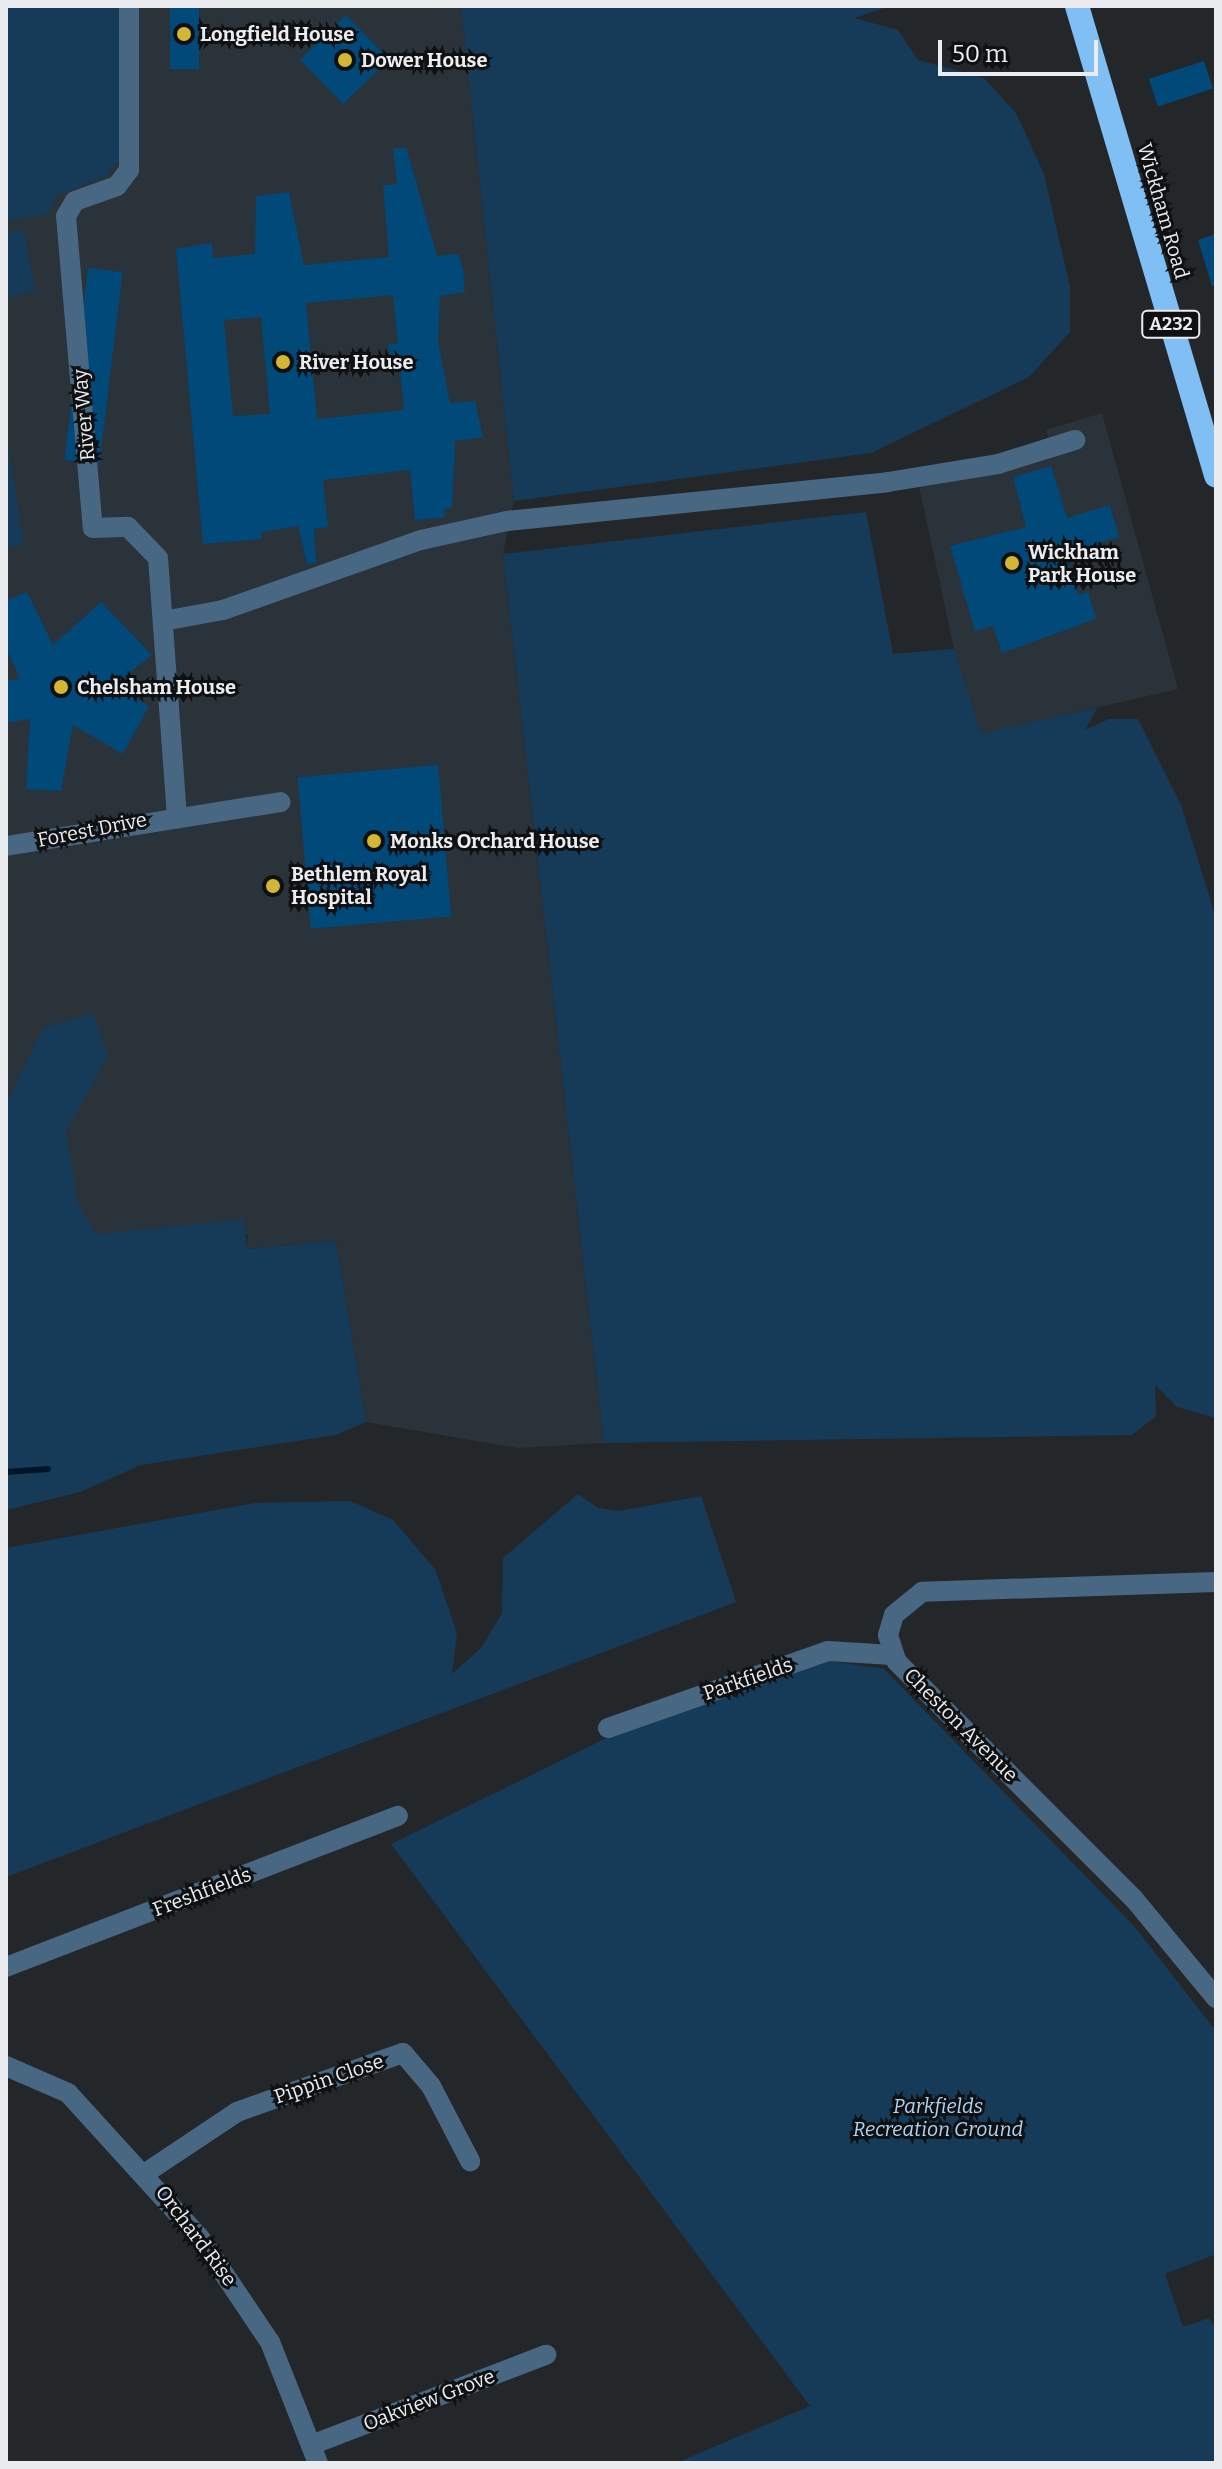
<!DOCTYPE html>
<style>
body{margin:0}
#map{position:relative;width:1222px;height:2469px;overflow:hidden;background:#24272a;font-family:Bitter,serif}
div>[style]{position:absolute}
.built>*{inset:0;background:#2a323a}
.green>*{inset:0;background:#153b58}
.stream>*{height:6px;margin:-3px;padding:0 3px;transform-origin:3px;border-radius:3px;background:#001529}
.building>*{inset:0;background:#004978;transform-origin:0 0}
.street>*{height:20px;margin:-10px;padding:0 10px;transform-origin:10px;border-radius:10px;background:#486782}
.highway>*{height:24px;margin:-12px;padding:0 12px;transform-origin:12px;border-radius:12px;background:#80bff4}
.dots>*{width:22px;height:22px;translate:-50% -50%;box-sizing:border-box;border:4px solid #0f1011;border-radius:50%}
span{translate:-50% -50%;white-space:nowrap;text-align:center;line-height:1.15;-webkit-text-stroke:6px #0f1011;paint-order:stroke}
.shield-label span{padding:2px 6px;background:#0f1011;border:2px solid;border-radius:6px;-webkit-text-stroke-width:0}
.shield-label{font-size:18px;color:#eaecef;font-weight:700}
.poi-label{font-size:20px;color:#eaecef;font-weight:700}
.left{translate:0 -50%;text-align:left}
.street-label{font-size:20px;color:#eaecef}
.park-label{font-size:20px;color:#aed4f6;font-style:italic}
.frame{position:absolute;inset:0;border:8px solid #eaecef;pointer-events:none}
.scale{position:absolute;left:938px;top:40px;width:160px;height:36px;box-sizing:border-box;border:4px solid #eaecef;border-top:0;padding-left:10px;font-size:24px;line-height:28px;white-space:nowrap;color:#eaecef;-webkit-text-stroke:6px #0f1011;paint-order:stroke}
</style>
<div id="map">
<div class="built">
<div style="clip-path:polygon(6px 6px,461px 6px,514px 501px,503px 554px,604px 1443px,518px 1448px,366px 1422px,336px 1241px,246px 1249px,248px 1235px,6px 1248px)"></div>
<div style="clip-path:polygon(1102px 413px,1178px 689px,981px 734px,954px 649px,919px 486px,1053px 455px,1046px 430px)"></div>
</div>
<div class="green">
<div style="clip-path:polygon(119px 6px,121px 159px,106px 176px,58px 195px,48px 214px,6px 221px,6px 7px)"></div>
<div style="clip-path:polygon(461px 6px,891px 6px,854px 18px,898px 30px,918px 60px,984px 78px,1016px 113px,1044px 174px,1070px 287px,1070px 332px,1029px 377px,871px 453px,514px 501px)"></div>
<div style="clip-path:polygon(24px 230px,35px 292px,6px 297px,6px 233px)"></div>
<div style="clip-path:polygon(6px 433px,24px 545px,6px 547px)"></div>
<div style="clip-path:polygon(866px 512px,893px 654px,954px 649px,981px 733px,1097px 708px,1085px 730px,1109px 719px,1138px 719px,1181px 805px,1216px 918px,1216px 1418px,1177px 1407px,1155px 1385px,1156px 1416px,1132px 1435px,604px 1443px,503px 554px)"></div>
<div style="clip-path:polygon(93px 1013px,108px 1056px,66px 1132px,78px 1203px,96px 1234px,244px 1219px,247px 1249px,336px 1241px,366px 1422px,336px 1435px,141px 1465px,80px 1492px,6px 1510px,6px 1104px,43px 1028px)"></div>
<div style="clip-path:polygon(578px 1494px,598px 1508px,619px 1511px,701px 1496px,736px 1602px,6px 1877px,6px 1548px,255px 1503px,350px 1501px,393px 1520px,435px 1569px,457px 1633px,452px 1674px,481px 1648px,502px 1613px,503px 1558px)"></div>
<div style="clip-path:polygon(829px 1661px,884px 1669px,1134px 1926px,1216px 2031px,1216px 2254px,1165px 2274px,1183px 2327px,1209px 2318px,1216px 2329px,1216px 2463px,676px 2463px,810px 2406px,391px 1844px,611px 1736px)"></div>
</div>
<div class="stream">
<div style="left:6px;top:1472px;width:42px;rotate:-4.1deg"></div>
</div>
<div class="building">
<div style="left:170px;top:6px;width:29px;height:63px"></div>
<div style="left:346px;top:15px;width:62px;height:64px;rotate:46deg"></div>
<div style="left:1204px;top:61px;width:29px;height:58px;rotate:72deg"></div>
<div style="clip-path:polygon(evenodd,406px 147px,437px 256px,458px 254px,463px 268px,465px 292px,440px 296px,438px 341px,450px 403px,475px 401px,483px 437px,455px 441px,452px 508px,444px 509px,445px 517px,415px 520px,410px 470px,323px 480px,328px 527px,314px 529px,316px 563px,307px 564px,298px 526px,261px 532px,262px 539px,203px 544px,176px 249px,212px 243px,213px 258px,255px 254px,256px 196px,289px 192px,304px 265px,389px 257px,383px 185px,397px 184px,393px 149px,406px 147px,393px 295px,398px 343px,388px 344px,390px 360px,399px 359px,404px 410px,317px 419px,306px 303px,393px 295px,406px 147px,261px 317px,270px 414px,233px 416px,224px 320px,261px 317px)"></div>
<div style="clip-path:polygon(1216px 234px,1216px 285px,1212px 286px,1198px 240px)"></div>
<div style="left:88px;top:268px;width:35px;height:193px;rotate:7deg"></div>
<div style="clip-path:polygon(1051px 466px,1067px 518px,1110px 505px,1119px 537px,1065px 553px,1078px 595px,1088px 592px,1096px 619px,1002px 653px,993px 626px,975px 631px,950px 546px,1026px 527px,1013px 477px)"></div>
<div style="clip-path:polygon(27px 592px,53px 645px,101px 602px,152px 655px,113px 686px,149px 706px,123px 754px,73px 725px,61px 791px,26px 789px,30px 719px,6px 723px,6px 681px,20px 679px,6px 648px,6px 601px)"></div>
<div style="left:438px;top:765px;width:152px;height:141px;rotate:85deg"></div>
</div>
<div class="street">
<div style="left:129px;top:6px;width:164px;rotate:90deg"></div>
<div style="left:129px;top:170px;width:20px;rotate:127deg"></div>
<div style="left:117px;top:186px;width:45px;rotate:160.3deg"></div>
<div style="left:75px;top:201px;width:17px;rotate:121deg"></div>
<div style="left:66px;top:216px;width:313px;rotate:85.1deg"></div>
<div style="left:93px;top:528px;width:35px;rotate:-2deg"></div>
<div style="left:128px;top:527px;width:43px;rotate:45.9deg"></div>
<div style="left:158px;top:558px;width:257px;rotate:85.8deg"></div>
<div style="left:163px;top:621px;width:61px;rotate:-10.4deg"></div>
<div style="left:223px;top:610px;width:210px;rotate:-19.5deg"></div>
<div style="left:421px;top:540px;width:88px;rotate:-12.5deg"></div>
<div style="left:507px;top:521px;width:383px;rotate:-5.8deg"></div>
<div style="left:888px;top:482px;width:111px;rotate:-9.3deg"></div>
<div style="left:998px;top:464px;width:81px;rotate:-17.3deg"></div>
<div style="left:6px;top:846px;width:278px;rotate:-9.1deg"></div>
<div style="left:1216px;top:1582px;width:294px;rotate:178.1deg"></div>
<div style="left:922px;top:1592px;width:36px;rotate:141deg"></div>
<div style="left:894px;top:1615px;width:21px;rotate:107deg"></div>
<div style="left:888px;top:1635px;width:28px;rotate:72deg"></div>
<div style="left:897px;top:1662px;width:335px;rotate:45deg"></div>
<div style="left:1134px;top:1899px;width:129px;rotate:50.4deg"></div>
<div style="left:608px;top:1728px;width:233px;rotate:-19.3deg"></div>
<div style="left:828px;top:1651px;width:64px;rotate:3.6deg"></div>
<div style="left:6px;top:1967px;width:420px;rotate:-21.1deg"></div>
<div style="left:6px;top:2066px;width:68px;rotate:23.5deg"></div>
<div style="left:68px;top:2093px;width:196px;rotate:47.7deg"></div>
<div style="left:200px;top:2238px;width:125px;rotate:56.1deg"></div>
<div style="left:270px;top:2342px;width:130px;rotate:68.4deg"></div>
<div style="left:147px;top:2172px;width:108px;rotate:-33.7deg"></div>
<div style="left:237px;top:2112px;width:176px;rotate:-19.6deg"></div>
<div style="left:403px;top:2053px;width:43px;rotate:49.7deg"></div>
<div style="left:431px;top:2086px;width:85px;rotate:62.5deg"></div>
<div style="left:311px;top:2445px;width:252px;rotate:-21deg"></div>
</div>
<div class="highway">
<div style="left:1077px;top:6px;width:490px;rotate:73.5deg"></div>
</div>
<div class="dots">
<div style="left:184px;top:34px;background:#d4b635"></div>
<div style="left:345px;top:60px;background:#d4b635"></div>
<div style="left:283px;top:362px;background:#d4b635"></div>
<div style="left:1012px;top:563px;background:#d4b635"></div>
<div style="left:61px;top:687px;background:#d4b635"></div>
<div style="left:374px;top:841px;background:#d4b635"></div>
<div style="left:273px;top:886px;background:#d4b635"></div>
</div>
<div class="shield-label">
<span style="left:1171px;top:324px">A232</span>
</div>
<div class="poi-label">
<span class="left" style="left:200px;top:34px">Longfield House</span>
<span class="left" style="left:361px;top:60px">Dower House</span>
<span class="left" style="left:299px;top:362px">River House</span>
<span class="left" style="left:1028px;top:564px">Wickham<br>Park House</span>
<span class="left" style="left:77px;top:687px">Chelsham House</span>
<span class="left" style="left:390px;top:841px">Monks Orchard House</span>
<span class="left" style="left:291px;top:886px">Bethlem Royal<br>Hospital</span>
</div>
<div class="street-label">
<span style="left:1163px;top:211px;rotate:74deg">Wickham Road</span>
<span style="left:84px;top:415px;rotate:-95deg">River Way</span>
<span style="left:92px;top:830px;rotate:-11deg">Forest Drive</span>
<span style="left:748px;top:1679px;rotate:-19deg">Parkfields</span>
<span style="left:961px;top:1725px;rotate:45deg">Cheston Avenue</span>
<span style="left:202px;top:1892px;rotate:-21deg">Freshfields</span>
<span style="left:329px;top:2079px;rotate:-19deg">Pippin Close</span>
<span style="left:196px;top:2236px;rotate:53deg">Orchard Rise</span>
<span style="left:429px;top:2400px;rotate:-21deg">Oakview Grove</span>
</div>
<div class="park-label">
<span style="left:938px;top:2118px">Parkfields<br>Recreation Ground</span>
</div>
<div class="frame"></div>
<div class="scale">50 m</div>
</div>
